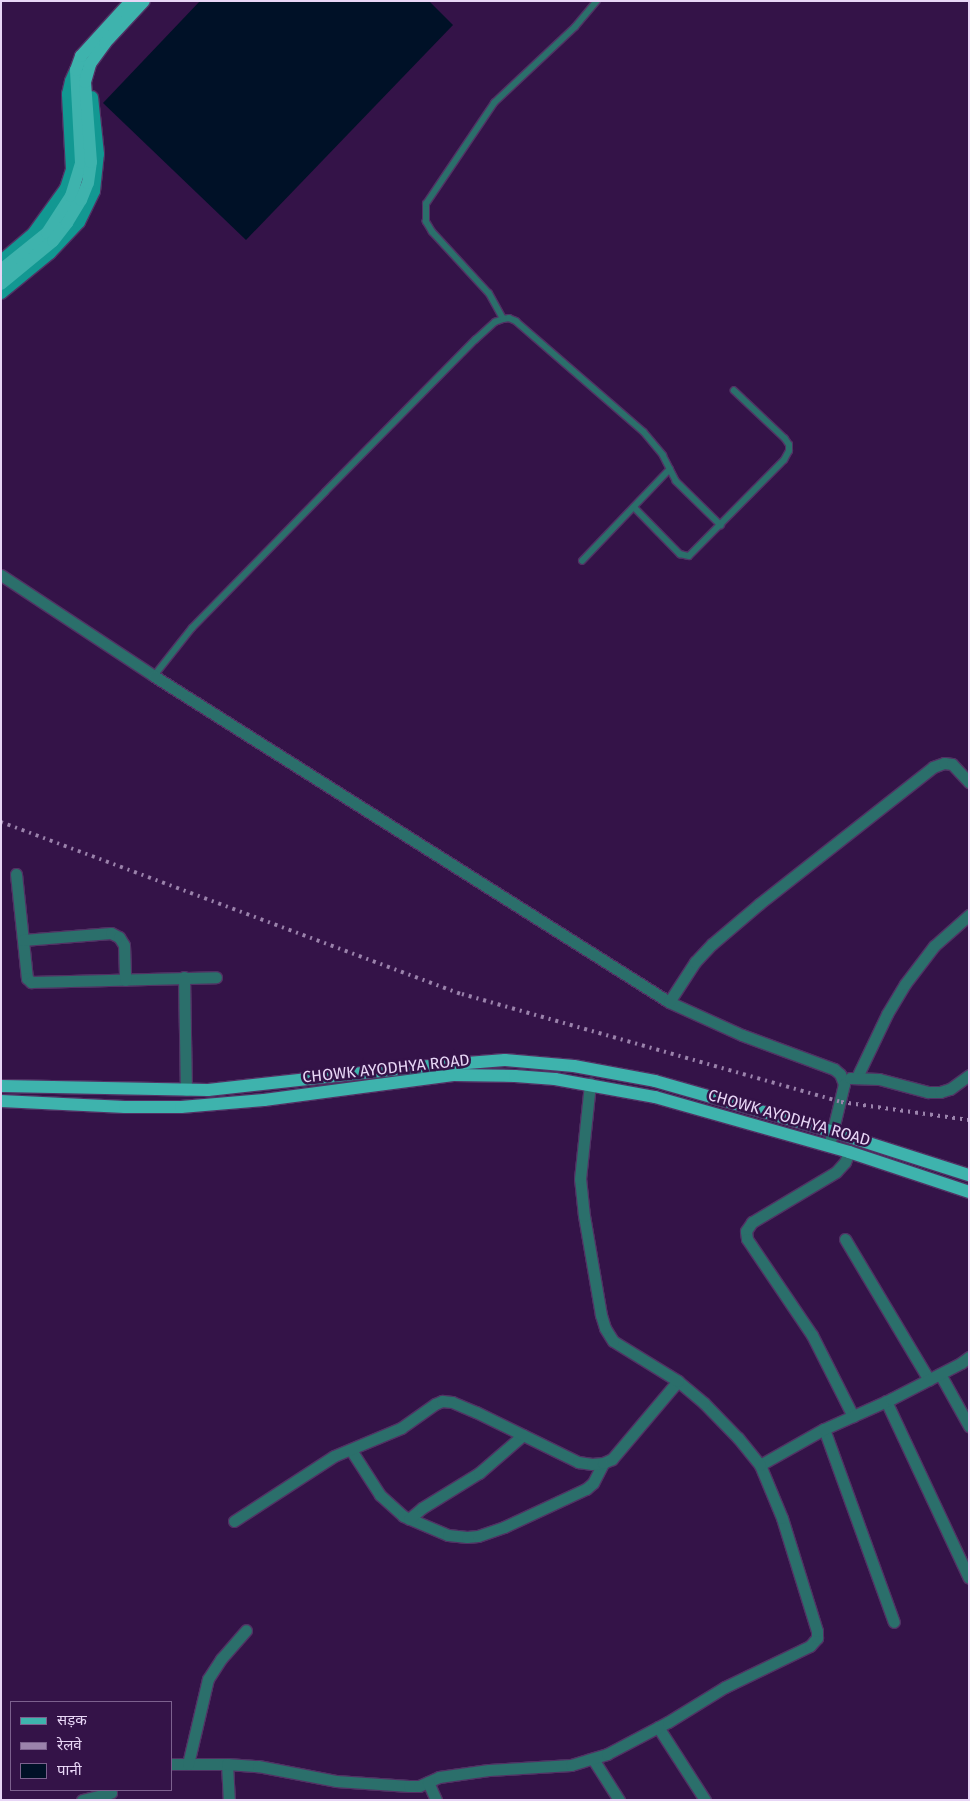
<!DOCTYPE html>
<meta charset="utf-8">
<style>
body{margin:0}
#map{position:relative;width:970px;height:1801px;overflow:hidden;background:#341348;font-family:"Fira Sans","Noto Sans Devanagari",sans-serif}
div>[style]{position:absolute}
.water>*{inset:0;background:#001127}
.roads{filter:drop-shadow(1px 0 #513264) drop-shadow(-1px 0 #513264) drop-shadow(0 1px #513264) drop-shadow(0 -1px #513264)}
.lane>*{height:5.5px;margin:-2.75px;padding:0 2.75px;transform-origin:2.75px;border-radius:2.75px;background:#2b6f6b}
.street>*{height:11px;margin:-5.5px;padding:0 5.5px;transform-origin:5.5px;border-radius:5.5px;background:#2b6f6b}
.secondary>*{height:12px;margin:-6px;padding:0 6px;transform-origin:6px;border-radius:6px;background:#129892}
.primary>*{height:12px;margin:-6px;padding:0 6px;transform-origin:6px;border-radius:6px;background:#3eb3ad}
.rail>*{height:4px;margin-top:-2px;transform-origin:0;background:repeating-linear-gradient(90deg,#9b83ac 0 2.5px,transparent 0 7.5px)}
span{translate:-50% -50%;white-space:nowrap;text-align:center;line-height:1.15;-webkit-text-stroke:5px #341348;paint-order:stroke}
.street-label{font-size:16px;color:#e8d6f6}
.frame{position:absolute;inset:0;border:2px solid #e8d6f6;pointer-events:none}
.legend{position:absolute;left:10px;top:1701px;width:162px;height:90px;box-sizing:border-box;background:#341348;border:1px solid #7c618e;margin:0;padding:6px 9px;list-style:none;font-size:15px;color:#e8d6f6}
.legend li{display:flex;align-items:center;gap:10px;height:25px}
.legend b{width:25px;border:1px solid #7c618e}
</style>
<div id="map">
<div class="water">
<div style="clip-path:polygon(200px 1px,429px 1px,453px 25px,246px 240px,103px 103px)"></div>
</div>
<div class="roads">
<div class="lane">
<div style="left:503px;top:319px;width:29px;rotate:-119deg"></div>
<div style="left:489px;top:294px;width:84px;rotate:-132.6deg"></div>
<div style="left:432px;top:232px;width:12px;rotate:-121deg"></div>
<div style="left:426px;top:222px;width:18px;rotate:-90deg"></div>
<div style="left:426px;top:204px;width:122px;rotate:-56deg"></div>
<div style="left:494px;top:103px;width:111px;rotate:-43.2deg"></div>
<div style="left:575px;top:27px;width:34px;rotate:-50deg"></div>
<div style="left:634px;top:507px;width:66px;rotate:45.6deg"></div>
<div style="left:680px;top:554px;width:9px;rotate:13deg"></div>
<div style="left:689px;top:556px;width:135px;rotate:-45.3deg"></div>
<div style="left:784px;top:460px;width:10px;rotate:-61deg"></div>
<div style="left:789px;top:451px;width:6px;rotate:-90deg"></div>
<div style="left:789px;top:445px;width:7px;rotate:-124deg"></div>
<div style="left:785px;top:439px;width:70px;rotate:-136.7deg"></div>
<div style="left:582px;top:561px;width:127px;rotate:-46.3deg"></div>
<div style="left:154px;top:676px;width:61px;rotate:-51.6deg"></div>
<div style="left:192px;top:628px;width:190px;rotate:-45.6deg"></div>
<div style="left:325px;top:492px;width:214px;rotate:-45.4deg"></div>
<div style="left:475px;top:340px;width:27px;rotate:-42deg"></div>
<div style="left:495px;top:322px;width:9px;rotate:-21deg"></div>
<div style="left:503px;top:319px;width:6px;rotate:-9deg"></div>
<div style="left:509px;top:318px;width:8px;rotate:23deg"></div>
<div style="left:516px;top:321px;width:169px;rotate:40.9deg"></div>
<div style="left:644px;top:432px;width:30px;rotate:50deg"></div>
<div style="left:663px;top:455px;width:29px;rotate:63deg"></div>
<div style="left:676px;top:481px;width:63px;rotate:44.4deg"></div>
</div>
<div class="street">
<div style="left:1px;top:575px;width:183px;rotate:33.4deg"></div>
<div style="left:154px;top:676px;width:610px;rotate:32.33deg"></div>
<div style="left:669px;top:1002px;width:80px;rotate:24.3deg"></div>
<div style="left:742px;top:1035px;width:98px;rotate:20.3deg"></div>
<div style="left:834px;top:1069px;width:8px;rotate:40deg"></div>
<div style="left:840px;top:1074px;width:11px;rotate:68deg"></div>
<div style="left:844px;top:1084px;width:64px;rotate:103.6deg"></div>
<div style="left:16px;top:874px;width:105px;rotate:84deg"></div>
<div style="left:27px;top:978px;width:6px;rotate:45deg"></div>
<div style="left:31px;top:982px;width:185px;rotate:-1.5deg"></div>
<div style="left:23px;top:940px;width:88px;rotate:-4.5deg"></div>
<div style="left:111px;top:933px;width:9px;rotate:27deg"></div>
<div style="left:119px;top:937px;width:9px;rotate:58deg"></div>
<div style="left:124px;top:945px;width:35px;rotate:88deg"></div>
<div style="left:184px;top:977px;width:113px;rotate:89deg"></div>
<div style="left:669px;top:1002px;width:48px;rotate:-57deg"></div>
<div style="left:695px;top:962px;width:25px;rotate:-47deg"></div>
<div style="left:712px;top:944px;width:62px;rotate:-40.4deg"></div>
<div style="left:759px;top:904px;width:221px;rotate:-38.2deg"></div>
<div style="left:933px;top:767px;width:12px;rotate:-20deg"></div>
<div style="left:944px;top:763px;width:8px;rotate:7deg"></div>
<div style="left:952px;top:764px;width:25px;rotate:47deg"></div>
<div style="left:857px;top:1077px;width:70px;rotate:-64.5deg"></div>
<div style="left:887px;top:1014px;width:35px;rotate:-59deg"></div>
<div style="left:905px;top:984px;width:48px;rotate:-52.7deg"></div>
<div style="left:934px;top:946px;width:47px;rotate:-41.5deg"></div>
<div style="left:850px;top:1078px;width:29px;rotate:2deg"></div>
<div style="left:879px;top:1079px;width:51px;rotate:14.9deg"></div>
<div style="left:928px;top:1092px;width:12px"></div>
<div style="left:940px;top:1092px;width:10px;rotate:-17deg"></div>
<div style="left:950px;top:1089px;width:24px;rotate:-36deg"></div>
<div style="left:849px;top:1152px;width:11px;rotate:112deg"></div>
<div style="left:845px;top:1162px;width:13px;rotate:132deg"></div>
<div style="left:836px;top:1172px;width:98px;rotate:149.2deg"></div>
<div style="left:752px;top:1222px;width:11px;rotate:124deg"></div>
<div style="left:746px;top:1231px;width:8px;rotate:83deg"></div>
<div style="left:747px;top:1239px;width:116px;rotate:55.9deg"></div>
<div style="left:812px;top:1335px;width:91px;rotate:63.2deg"></div>
<div style="left:845px;top:1239px;width:164px;rotate:59.2deg"></div>
<div style="left:940px;top:1374px;width:60px;rotate:60.9deg"></div>
<div style="left:886px;top:1401px;width:195px;rotate:64.9deg"></div>
<div style="left:824px;top:1429px;width:205px;rotate:70.1deg"></div>
<div style="left:351px;top:1450px;width:54px;rotate:57.2deg"></div>
<div style="left:380px;top:1495px;width:31px;rotate:42deg"></div>
<div style="left:403px;top:1516px;width:49px;rotate:22.9deg"></div>
<div style="left:448px;top:1535px;width:19px;rotate:6deg"></div>
<div style="left:467px;top:1537px;width:11px;rotate:-5deg"></div>
<div style="left:478px;top:1536px;width:28px;rotate:-19deg"></div>
<div style="left:504px;top:1527px;width:90px;rotate:-24.9deg"></div>
<div style="left:586px;top:1489px;width:9px;rotate:-41deg"></div>
<div style="left:593px;top:1483px;width:22px;rotate:-63deg"></div>
<div style="left:760px;top:1465px;width:73px;rotate:-29.4deg"></div>
<div style="left:824px;top:1429px;width:73px;rotate:-24.1deg"></div>
<div style="left:891px;top:1399px;width:79px;rotate:-27.2deg"></div>
<div style="left:961px;top:1363px;width:10px;rotate:-37deg"></div>
<div style="left:409px;top:1519px;width:17px;rotate:-40deg"></div>
<div style="left:422px;top:1508px;width:67px;rotate:-31.6deg"></div>
<div style="left:479px;top:1473px;width:58px;rotate:-40.8deg"></div>
<div style="left:234px;top:1521px;width:119px;rotate:-33deg"></div>
<div style="left:334px;top:1456px;width:73px;rotate:-22.7deg"></div>
<div style="left:401px;top:1428px;width:42px;rotate:-35.2deg"></div>
<div style="left:435px;top:1404px;width:8px;rotate:-23deg"></div>
<div style="left:442px;top:1401px;width:10px;rotate:6deg"></div>
<div style="left:452px;top:1402px;width:26px;rotate:23deg"></div>
<div style="left:476px;top:1412px;width:114px;rotate:26.1deg"></div>
<div style="left:578px;top:1462px;width:14px;rotate:8deg"></div>
<div style="left:592px;top:1464px;width:11px;rotate:-5deg"></div>
<div style="left:603px;top:1463px;width:10px;rotate:-24deg"></div>
<div style="left:612px;top:1459px;width:102px;rotate:-49.8deg"></div>
<div style="left:658px;top:1727px;width:87px;rotate:57.2deg"></div>
<div style="left:593px;top:1759px;width:49px;rotate:57.6deg"></div>
<div style="left:171px;top:1764px;width:56px"></div>
<div style="left:227px;top:1764px;width:36px;rotate:87deg"></div>
<div style="left:188px;top:1764px;width:87px;rotate:-76.8deg"></div>
<div style="left:208px;top:1679px;width:24px;rotate:-57deg"></div>
<div style="left:221px;top:1659px;width:38px;rotate:-49deg"></div>
<div style="left:227px;top:1764px;width:31px;rotate:4deg"></div>
<div style="left:258px;top:1766px;width:79px;rotate:10.9deg"></div>
<div style="left:336px;top:1781px;width:73px;rotate:3.9deg"></div>
<div style="left:409px;top:1786px;width:10px"></div>
<div style="left:419px;top:1786px;width:22px;rotate:-24deg"></div>
<div style="left:439px;top:1777px;width:50px;rotate:-8deg"></div>
<div style="left:489px;top:1770px;width:82px;rotate:-3.5deg"></div>
<div style="left:571px;top:1765px;width:38px;rotate:-17deg"></div>
<div style="left:607px;top:1754px;width:69px;rotate:-27.7deg"></div>
<div style="left:668px;top:1722px;width:67px;rotate:-31.6deg"></div>
<div style="left:725px;top:1687px;width:94px;rotate:-25.8deg"></div>
<div style="left:810px;top:1646px;width:11px;rotate:-49deg"></div>
<div style="left:817px;top:1638px;width:7px;rotate:-90deg"></div>
<div style="left:817px;top:1631px;width:118px;rotate:-107.2deg"></div>
<div style="left:782px;top:1518px;width:57px;rotate:-112.5deg"></div>
<div style="left:760px;top:1465px;width:35px;rotate:-129deg"></div>
<div style="left:738px;top:1438px;width:49px;rotate:-134.2deg"></div>
<div style="left:704px;top:1403px;width:34px;rotate:-140deg"></div>
<div style="left:678px;top:1381px;width:76px;rotate:-148.4deg"></div>
<div style="left:613px;top:1341px;width:15px;rotate:-122deg"></div>
<div style="left:605px;top:1328px;width:14px;rotate:-107deg"></div>
<div style="left:601px;top:1315px;width:100px;rotate:-99.7deg"></div>
<div style="left:584px;top:1216px;width:37px;rotate:-96deg"></div>
<div style="left:580px;top:1179px;width:96px;rotate:-84deg"></div>
<div style="left:428px;top:1782px;width:20px;rotate:66deg"></div>
<div style="left:82px;top:1800px;width:30px;rotate:-14deg"></div>
</div>
<div class="secondary">
<div style="left:1px;top:261px;width:42px;rotate:-40.2deg"></div>
<div style="left:33px;top:234px;width:57px;rotate:-54.3deg"></div>
<div style="left:66px;top:188px;width:20px;rotate:-72deg"></div>
<div style="left:72px;top:169px;width:75px;rotate:-93.1deg"></div>
<div style="left:68px;top:94px;width:13px;rotate:-77deg"></div>
<div style="left:71px;top:81px;width:12px;rotate:-66deg"></div>
<div style="left:76px;top:70px;width:4px;rotate:14deg"></div>
<div style="left:1px;top:293px;width:63px;rotate:-39.2deg"></div>
<div style="left:50px;top:253px;width:42px;rotate:-46.9deg"></div>
<div style="left:79px;top:222px;width:34px;rotate:-64deg"></div>
<div style="left:94px;top:191px;width:37px;rotate:-84deg"></div>
<div style="left:98px;top:154px;width:57px;rotate:-96deg"></div>
</div>
<div class="primary">
<div style="left:1px;top:270px;width:59px;rotate:-38.8deg"></div>
<div style="left:47px;top:233px;width:44px;rotate:-57deg"></div>
<div style="left:71px;top:196px;width:34px;rotate:-73deg"></div>
<div style="left:81px;top:163px;width:93px;rotate:-93.1deg"></div>
<div style="left:76px;top:70px;width:15px;rotate:-70deg"></div>
<div style="left:81px;top:56px;width:74px;rotate:-47.7deg"></div>
<div style="left:1px;top:284px;width:67px;rotate:-39.6deg"></div>
<div style="left:53px;top:241px;width:23px;rotate:-52deg"></div>
<div style="left:67px;top:223px;width:27px;rotate:-59deg"></div>
<div style="left:81px;top:200px;width:18px;rotate:-68deg"></div>
<div style="left:88px;top:183px;width:21px;rotate:-82deg"></div>
<div style="left:91px;top:162px;width:80px;rotate:-94.3deg"></div>
<div style="left:85px;top:82px;width:19px;rotate:-74deg"></div>
<div style="left:90px;top:64px;width:26px;rotate:-54deg"></div>
<div style="left:105px;top:43px;width:57px;rotate:-47.1deg"></div>
<div style="left:1px;top:1086px;width:207px;rotate:1.1deg"></div>
<div style="left:208px;top:1090px;width:210px;rotate:-6.3deg"></div>
<div style="left:417px;top:1067px;width:88px;rotate:-4.5deg"></div>
<div style="left:505px;top:1060px;width:69px;rotate:5deg"></div>
<div style="left:574px;top:1066px;width:82px;rotate:10.5deg"></div>
<div style="left:655px;top:1081px;width:186px;rotate:15.9deg"></div>
<div style="left:834px;top:1132px;width:142px;rotate:17.7deg"></div>
<div style="left:1px;top:1101px;width:124px;rotate:2.8deg"></div>
<div style="left:125px;top:1107px;width:56px"></div>
<div style="left:181px;top:1107px;width:83px;rotate:-4.8deg"></div>
<div style="left:264px;top:1100px;width:191px;rotate:-7.5deg"></div>
<div style="left:453px;top:1075px;width:62px;rotate:0.9deg"></div>
<div style="left:515px;top:1076px;width:40px;rotate:4.3deg"></div>
<div style="left:555px;top:1079px;width:102px;rotate:10.2deg"></div>
<div style="left:655px;top:1097px;width:202px;rotate:15.8deg"></div>
<div style="left:849px;top:1152px;width:126px;rotate:18.4deg"></div>
</div>
</div>
<div class="rail">
<div style="left:1px;top:822px;width:492px;rotate:20.5deg"></div>
<div style="left:462px;top:994px;width:394px;rotate:15.9deg"></div>
<div style="left:841px;top:1102px;width:129px;rotate:8deg"></div>
</div>
<div class="street-label">
<span style="left:386px;top:1069px;rotate:-6deg">CHOWK AYODHYA ROAD</span>
<span style="left:789px;top:1118px;rotate:16deg">CHOWK AYODHYA ROAD</span>
</div>
<div class="frame"></div>
<ul class="legend">
<li><b style="height:6px;background:#3eb3ad"></b>सड़क</li>
<li><b style="height:6px;background:#9b83ac"></b>रेलवे</li>
<li><b style="height:14px;background:#001127"></b>पानी</li>
</ul>
</div>
